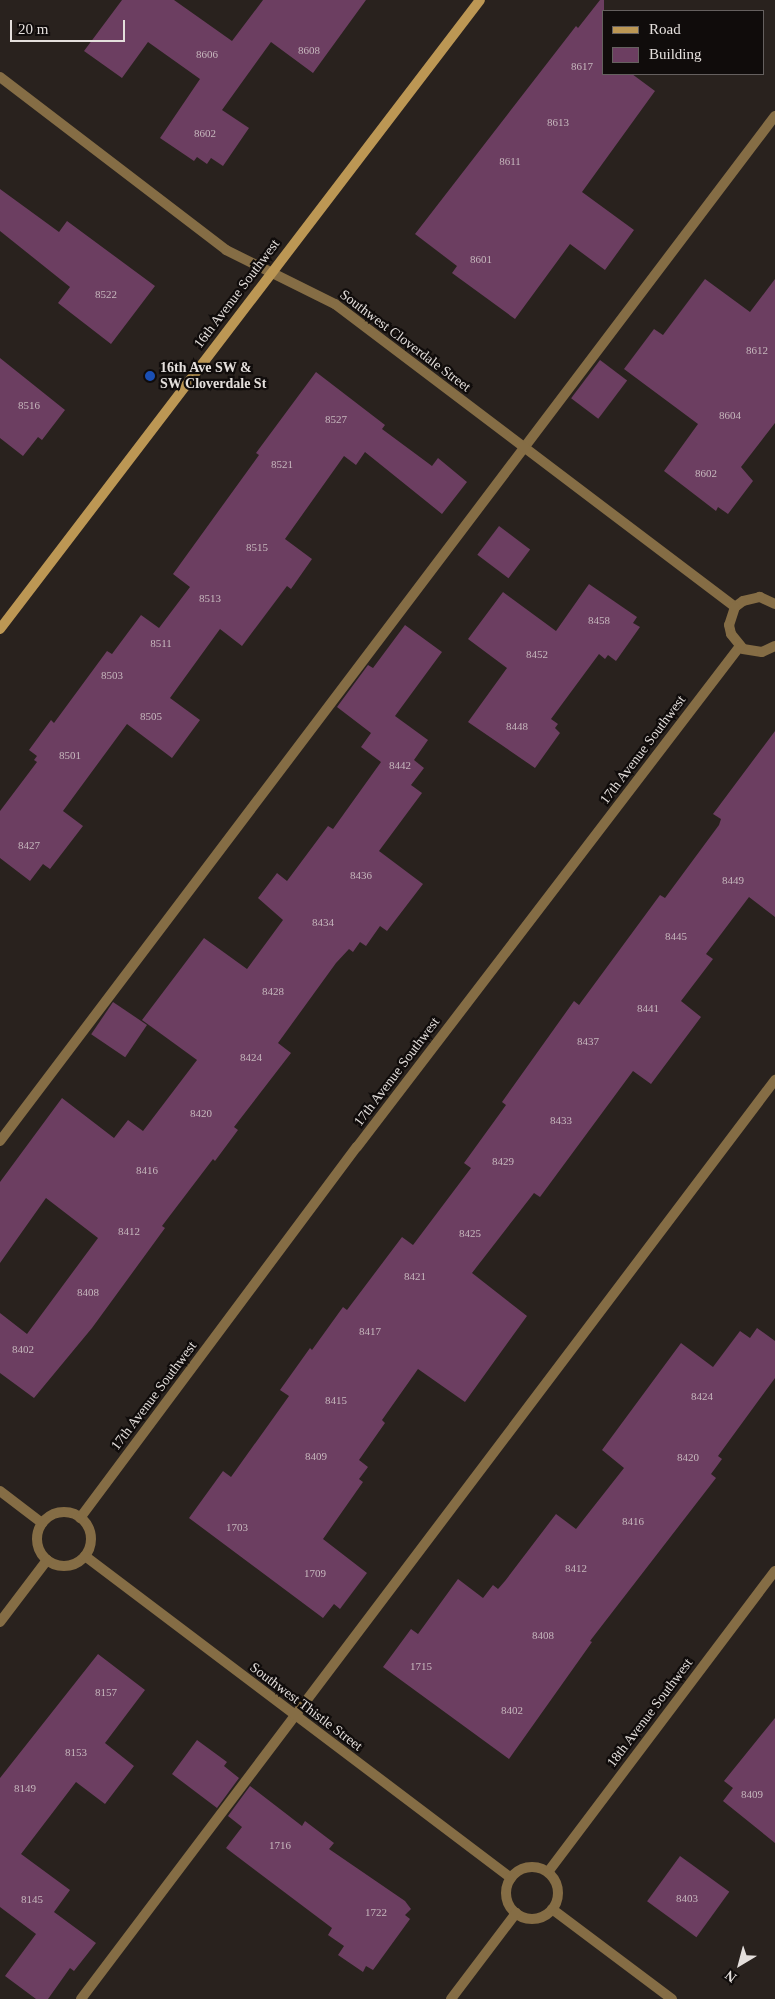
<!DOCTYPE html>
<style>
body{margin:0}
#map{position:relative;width:775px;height:1999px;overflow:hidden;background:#29221e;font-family:Georgia,serif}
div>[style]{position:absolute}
.building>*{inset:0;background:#6c3e61;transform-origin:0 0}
.lane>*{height:10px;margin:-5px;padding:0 5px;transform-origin:5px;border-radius:5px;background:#856d45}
.street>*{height:10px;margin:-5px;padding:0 5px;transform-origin:5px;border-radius:5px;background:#856d45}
.street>.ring{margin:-5px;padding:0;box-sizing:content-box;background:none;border:10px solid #856d45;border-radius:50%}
.secondary>*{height:10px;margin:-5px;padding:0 5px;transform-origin:5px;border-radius:5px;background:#bc9754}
.dots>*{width:14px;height:14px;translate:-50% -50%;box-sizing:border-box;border:2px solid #100c0b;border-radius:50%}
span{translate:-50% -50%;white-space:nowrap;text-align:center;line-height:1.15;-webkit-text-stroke:4.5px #100c0b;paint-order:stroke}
.number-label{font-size:11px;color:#c6b7bd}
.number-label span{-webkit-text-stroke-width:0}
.street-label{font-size:14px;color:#e4dfdc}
.poi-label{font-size:14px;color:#e4dfdc;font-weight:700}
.left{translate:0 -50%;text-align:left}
.legend{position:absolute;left:602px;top:10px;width:162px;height:65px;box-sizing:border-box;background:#100c0b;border:1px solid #65605f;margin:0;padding:6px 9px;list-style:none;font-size:15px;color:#e4dfdc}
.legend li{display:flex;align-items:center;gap:10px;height:25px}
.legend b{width:25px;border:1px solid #65605f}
.north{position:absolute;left:715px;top:1939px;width:50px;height:50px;-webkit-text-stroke:4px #100c0b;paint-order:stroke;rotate:217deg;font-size:14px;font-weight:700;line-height:20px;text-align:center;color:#e4dfdc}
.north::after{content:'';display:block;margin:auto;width:18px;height:22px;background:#e4dfdc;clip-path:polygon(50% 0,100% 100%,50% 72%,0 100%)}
.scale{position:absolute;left:10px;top:20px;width:115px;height:22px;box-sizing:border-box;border:2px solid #e4dfdc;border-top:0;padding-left:6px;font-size:15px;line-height:18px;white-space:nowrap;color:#e4dfdc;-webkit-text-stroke:4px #100c0b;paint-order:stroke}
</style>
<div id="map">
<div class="building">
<div style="clip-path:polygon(122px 0,174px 0,232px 41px,263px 0,366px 0,313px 73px,271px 42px,222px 110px,249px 128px,223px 166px,211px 158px,207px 164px,197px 157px,194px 161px,160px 138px,200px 79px,148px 42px,122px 78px,84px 51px)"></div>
<div style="clip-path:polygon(600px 0,604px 0,604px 74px,632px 74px,655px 91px,582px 192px,634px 230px,605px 270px,570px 244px,515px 319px,452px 273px,457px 266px,415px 234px,576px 26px,578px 28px)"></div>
<div style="clip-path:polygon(0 189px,59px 232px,67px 221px,155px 286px,111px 344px,58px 303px,70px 287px,0 231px)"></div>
<div style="clip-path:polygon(705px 279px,750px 312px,775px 279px,775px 423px,741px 467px,753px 481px,728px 514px,718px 507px,716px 511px,664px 471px,698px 424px,624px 369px,654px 329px,663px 335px)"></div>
<div style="clip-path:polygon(0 358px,65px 410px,42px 440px,38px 437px,23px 456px,0 438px)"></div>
<div style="left:600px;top:360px;width:34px;height:48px;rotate:37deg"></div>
<div style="clip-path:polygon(316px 372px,385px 425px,382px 429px,432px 466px,438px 458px,467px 482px,442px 514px,365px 452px,356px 465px,344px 456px,285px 539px,312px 559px,291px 589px,287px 586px,242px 646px,220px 629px,170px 698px,200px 720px,172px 758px,127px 724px,63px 811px,83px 826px,50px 869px,43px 864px,30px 881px,0 858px,0 811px,37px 762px,34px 760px,37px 756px,29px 750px,51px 720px,54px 723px,107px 651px,112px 654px,141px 615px,159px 628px,190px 587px,173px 574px,259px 455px,256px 453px)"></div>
<div style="left:499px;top:526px;width:39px;height:36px;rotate:37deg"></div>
<div style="clip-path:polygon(589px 584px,637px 617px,633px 623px,640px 627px,616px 661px,608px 655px,605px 659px,599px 654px,551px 719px,558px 724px,555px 728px,560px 733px,535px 768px,468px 722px,507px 668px,468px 639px,503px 592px,556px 631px)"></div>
<div style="clip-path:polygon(405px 625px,442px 652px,395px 716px,428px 740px,414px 760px,424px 768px,411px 785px,422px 793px,379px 851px,423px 884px,387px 931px,380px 926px,366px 946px,360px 942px,353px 952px,349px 949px,336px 963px,278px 1043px,291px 1053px,234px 1127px,238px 1130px,215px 1161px,213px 1159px,162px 1226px,165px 1228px,92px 1328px,34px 1398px,0 1373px,0 1313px,27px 1334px,98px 1238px,46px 1198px,0 1263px,0 1182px,62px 1098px,114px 1138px,128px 1120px,143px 1131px,197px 1060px,142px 1020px,204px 938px,247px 969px,283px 920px,258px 898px,277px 873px,287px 881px,328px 826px,333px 829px,381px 762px,361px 747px,371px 733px,337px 707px,368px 665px,373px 668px)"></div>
<div style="clip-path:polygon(775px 731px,775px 917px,749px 897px,706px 954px,713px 959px,681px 1001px,701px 1017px,651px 1084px,633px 1071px,540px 1197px,534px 1193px,472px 1273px,527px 1316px,465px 1402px,418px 1369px,382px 1420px,385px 1423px,359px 1460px,368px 1467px,359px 1479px,363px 1482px,323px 1539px,367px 1573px,340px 1609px,334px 1604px,323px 1618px,189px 1518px,223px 1471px,231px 1477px,289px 1396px,280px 1390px,310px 1348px,312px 1350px,343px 1307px,347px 1310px,402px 1237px,413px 1245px,471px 1168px,464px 1163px,506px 1105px,502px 1102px,574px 1001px,579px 1005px,660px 895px,665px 898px,719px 825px,721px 819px,713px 814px)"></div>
<div style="left:113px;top:1002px;width:41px;height:39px;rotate:34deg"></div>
<div style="clip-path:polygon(757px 1328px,775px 1341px,775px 1378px,718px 1456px,722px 1459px,711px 1474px,716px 1478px,590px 1641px,592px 1642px,509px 1759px,383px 1667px,411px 1629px,418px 1634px,458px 1579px,483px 1598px,493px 1585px,498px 1589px,505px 1581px,556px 1514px,576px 1529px,624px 1468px,602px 1450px,681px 1343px,713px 1367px,740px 1331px,750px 1338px)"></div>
<div style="clip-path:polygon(98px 1654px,145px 1690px,105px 1743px,134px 1766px,105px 1804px,76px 1782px,21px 1854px,70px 1890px,54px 1912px,96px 1943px,74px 1971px,70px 1968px,48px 1999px,36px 1999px,5px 1976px,36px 1934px,0 1907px,0 1778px)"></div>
<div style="clip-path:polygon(775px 1718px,775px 1843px,723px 1801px,733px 1788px,724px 1781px)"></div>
<div style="clip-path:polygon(197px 1740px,227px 1762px,224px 1766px,239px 1778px,217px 1808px,172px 1774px)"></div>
<div style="clip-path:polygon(250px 1786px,302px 1826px,305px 1821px,334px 1843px,329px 1849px,405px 1901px,411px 1909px,405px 1915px,410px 1919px,373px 1970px,366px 1966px,363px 1972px,338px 1955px,344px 1946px,328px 1935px,332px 1928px,226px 1848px,242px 1827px,228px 1816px)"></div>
<div style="left:680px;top:1856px;width:61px;height:56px;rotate:36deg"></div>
</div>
<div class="lane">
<div style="left:0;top:1141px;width:1285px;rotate:-52.91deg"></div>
<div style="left:81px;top:1999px;width:1152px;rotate:-52.94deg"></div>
</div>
<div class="street">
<div style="left:0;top:77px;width:285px;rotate:37.4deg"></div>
<div style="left:226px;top:250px;width:122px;rotate:26.4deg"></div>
<div style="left:335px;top:304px;width:502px;rotate:37.14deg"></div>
<div style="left:775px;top:604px;width:17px;rotate:-155deg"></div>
<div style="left:760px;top:597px;width:17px;rotate:167deg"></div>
<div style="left:743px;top:601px;width:10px;rotate:143deg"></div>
<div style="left:735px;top:607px;width:19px;rotate:108deg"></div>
<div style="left:729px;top:625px;width:9px;rotate:77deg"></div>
<div style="left:731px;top:634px;width:19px;rotate:51deg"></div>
<div style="left:743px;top:649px;width:19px;rotate:9deg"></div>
<div style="left:762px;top:652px;width:14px;rotate:-25deg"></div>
<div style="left:0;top:1491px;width:53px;rotate:37.3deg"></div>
<div class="ring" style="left:37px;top:1512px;width:44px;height:44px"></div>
<div style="left:80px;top:1518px;width:463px;rotate:-53.3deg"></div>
<div style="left:357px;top:1147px;width:631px;rotate:-52.6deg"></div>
<div style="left:85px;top:1556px;width:534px;rotate:37.08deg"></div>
<div style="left:0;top:1622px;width:78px;rotate:-52.8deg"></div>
<div class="ring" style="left:506px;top:1867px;width:42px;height:42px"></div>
<div style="left:548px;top:1872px;width:377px;rotate:-53deg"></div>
<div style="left:552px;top:1909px;width:150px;rotate:36.9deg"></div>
<div style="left:451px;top:1999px;width:108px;rotate:-52.9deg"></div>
</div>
<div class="secondary">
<div style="left:0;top:629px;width:791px;rotate:-52.65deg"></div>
</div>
<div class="dots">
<div style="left:150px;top:376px;background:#1a4fb4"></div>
</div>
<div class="number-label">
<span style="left:309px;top:50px">8608</span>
<span style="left:207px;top:54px">8606</span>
<span style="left:582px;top:66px">8617</span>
<span style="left:558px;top:122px">8613</span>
<span style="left:205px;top:133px">8602</span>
<span style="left:510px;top:161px">8611</span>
<span style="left:481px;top:259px">8601</span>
<span style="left:106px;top:294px">8522</span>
<span style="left:757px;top:350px">8612</span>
<span style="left:29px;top:405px">8516</span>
<span style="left:730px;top:415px">8604</span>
<span style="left:336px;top:419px">8527</span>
<span style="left:282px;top:464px">8521</span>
<span style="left:706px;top:473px">8602</span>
<span style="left:257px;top:547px">8515</span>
<span style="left:210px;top:598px">8513</span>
<span style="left:599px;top:620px">8458</span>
<span style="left:161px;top:643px">8511</span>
<span style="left:537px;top:654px">8452</span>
<span style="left:112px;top:675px">8503</span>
<span style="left:151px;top:716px">8505</span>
<span style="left:517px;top:726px">8448</span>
<span style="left:70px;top:755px">8501</span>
<span style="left:400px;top:765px">8442</span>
<span style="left:29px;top:845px">8427</span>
<span style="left:361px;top:875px">8436</span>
<span style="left:733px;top:880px">8449</span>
<span style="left:323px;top:922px">8434</span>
<span style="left:676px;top:936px">8445</span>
<span style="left:273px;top:991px">8428</span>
<span style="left:648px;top:1008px">8441</span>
<span style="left:588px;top:1041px">8437</span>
<span style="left:251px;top:1057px">8424</span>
<span style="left:201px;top:1113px">8420</span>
<span style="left:561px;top:1120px">8433</span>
<span style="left:503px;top:1161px">8429</span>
<span style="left:147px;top:1170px">8416</span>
<span style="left:129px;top:1231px">8412</span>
<span style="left:470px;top:1233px">8425</span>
<span style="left:415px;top:1276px">8421</span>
<span style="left:88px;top:1292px">8408</span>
<span style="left:370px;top:1331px">8417</span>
<span style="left:23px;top:1349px">8402</span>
<span style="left:702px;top:1396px">8424</span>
<span style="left:336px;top:1400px">8415</span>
<span style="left:316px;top:1456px">8409</span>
<span style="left:688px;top:1457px">8420</span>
<span style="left:633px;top:1521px">8416</span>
<span style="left:237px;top:1527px">1703</span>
<span style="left:576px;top:1568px">8412</span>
<span style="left:315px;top:1573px">1709</span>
<span style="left:543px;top:1635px">8408</span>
<span style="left:421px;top:1666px">1715</span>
<span style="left:106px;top:1692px">8157</span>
<span style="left:512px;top:1710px">8402</span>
<span style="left:76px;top:1752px">8153</span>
<span style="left:25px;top:1788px">8149</span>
<span style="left:752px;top:1794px">8409</span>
<span style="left:280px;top:1845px">1716</span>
<span style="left:687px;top:1898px">8403</span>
<span style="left:32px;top:1899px">8145</span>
<span style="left:376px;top:1912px">1722</span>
</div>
<div class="street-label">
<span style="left:237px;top:294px;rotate:-53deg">16th Avenue Southwest</span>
<span style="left:405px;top:341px;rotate:37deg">Southwest Cloverdale Street</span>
<span style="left:643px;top:750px;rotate:-53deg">17th Avenue Southwest</span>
<span style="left:397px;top:1072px;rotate:-53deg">17th Avenue Southwest</span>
<span style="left:154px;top:1396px;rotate:-53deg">17th Avenue Southwest</span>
<span style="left:306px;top:1707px;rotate:37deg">Southwest Thistle Street</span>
<span style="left:650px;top:1713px;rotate:-53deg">18th Avenue Southwest</span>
</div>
<div class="poi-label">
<span class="left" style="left:160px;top:376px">16th Ave SW &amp;<br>SW Cloverdale St</span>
</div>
<ul class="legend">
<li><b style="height:6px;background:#bc9754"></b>Road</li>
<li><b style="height:14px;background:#6c3e61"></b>Building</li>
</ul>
<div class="north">N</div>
<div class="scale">20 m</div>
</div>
